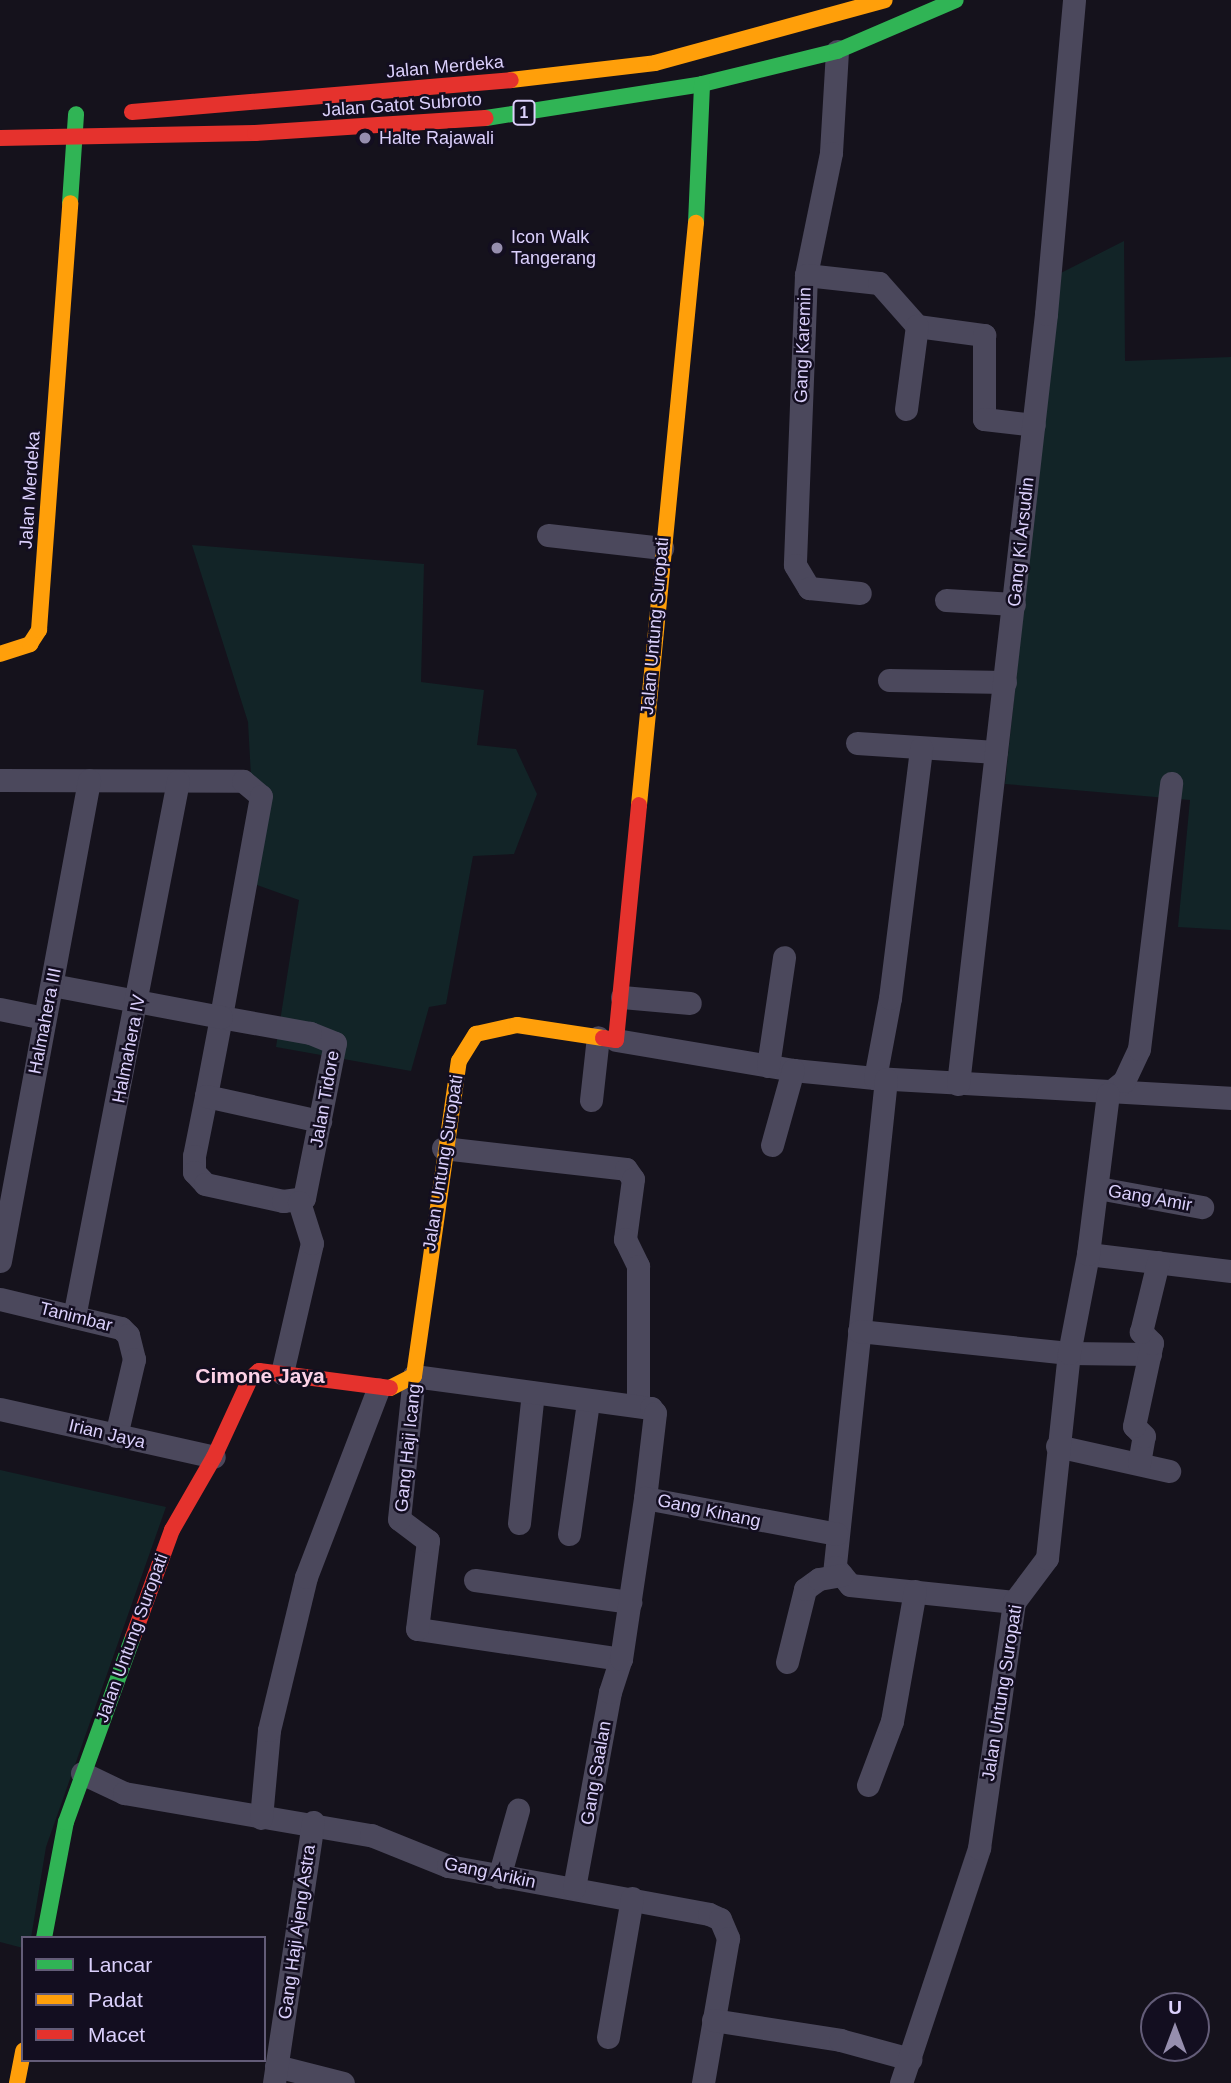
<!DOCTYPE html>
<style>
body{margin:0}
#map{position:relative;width:1231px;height:2083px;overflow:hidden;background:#15121c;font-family:Helvetica,sans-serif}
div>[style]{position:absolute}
.green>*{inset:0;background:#122427}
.street>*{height:23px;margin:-11.5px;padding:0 11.5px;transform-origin:11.5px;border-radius:11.5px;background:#4b485c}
.fast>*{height:16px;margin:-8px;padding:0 8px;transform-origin:8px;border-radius:8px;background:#30b455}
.slow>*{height:16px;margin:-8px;padding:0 8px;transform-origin:8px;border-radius:8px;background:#ff9f0a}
.jam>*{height:16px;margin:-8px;padding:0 8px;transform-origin:8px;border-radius:8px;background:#e5322d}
.dots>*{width:19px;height:19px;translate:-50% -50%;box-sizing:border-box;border:4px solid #130e20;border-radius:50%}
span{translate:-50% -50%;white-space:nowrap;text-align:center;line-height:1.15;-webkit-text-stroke:5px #130e20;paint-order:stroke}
.shield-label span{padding:2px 5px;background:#130e20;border:2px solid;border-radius:5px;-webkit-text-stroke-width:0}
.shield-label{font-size:16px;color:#dbd0fc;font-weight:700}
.street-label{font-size:18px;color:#dbd0fc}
.poi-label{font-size:18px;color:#dbd0fc}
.left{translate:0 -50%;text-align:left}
.quarter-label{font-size:21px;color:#fcd2e7;font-weight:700}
.legend{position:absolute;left:21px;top:1936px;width:245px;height:126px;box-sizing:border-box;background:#130e20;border:2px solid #635c78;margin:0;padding:9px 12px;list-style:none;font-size:21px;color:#dbd0fc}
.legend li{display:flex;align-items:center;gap:14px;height:35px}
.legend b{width:35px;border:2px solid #635c78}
.north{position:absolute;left:1140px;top:1992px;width:70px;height:70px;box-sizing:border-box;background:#130e20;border:2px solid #635c78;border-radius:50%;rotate:0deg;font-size:19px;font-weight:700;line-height:28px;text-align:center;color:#dbd0fc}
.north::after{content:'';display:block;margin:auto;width:24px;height:32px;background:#968eae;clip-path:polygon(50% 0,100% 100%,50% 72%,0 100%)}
</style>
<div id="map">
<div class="green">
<div style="clip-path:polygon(1124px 241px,1125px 361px,1231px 357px,1231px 930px,1178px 927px,1190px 800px,1005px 784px,1037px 478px,1045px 281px)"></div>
<div style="clip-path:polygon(192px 545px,424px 564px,421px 682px,484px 690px,477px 745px,516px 749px,537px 794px,514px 854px,473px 856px,446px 1004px,429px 1007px,411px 1071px,276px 1047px,299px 900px,257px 885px,248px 722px)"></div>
<div style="clip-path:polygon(0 1470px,166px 1507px,46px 1847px,31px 1938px,23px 1938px,23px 1948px,0 1942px)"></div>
</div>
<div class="street">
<div style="left:837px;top:51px;width:102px;rotate:93.4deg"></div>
<div style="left:831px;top:153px;width:125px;rotate:101.6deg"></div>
<div style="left:806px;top:275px;width:290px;rotate:92.2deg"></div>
<div style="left:795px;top:565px;width:27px;rotate:59deg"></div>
<div style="left:809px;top:588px;width:51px;rotate:5.6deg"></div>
<div style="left:806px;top:275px;width:73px;rotate:6.3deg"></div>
<div style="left:879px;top:283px;width:57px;rotate:48.5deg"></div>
<div style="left:917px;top:326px;width:68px;rotate:7.7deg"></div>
<div style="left:984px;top:335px;width:84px;rotate:90deg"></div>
<div style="left:984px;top:419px;width:50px;rotate:6.8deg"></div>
<div style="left:906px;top:409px;width:84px;rotate:-82.5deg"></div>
<div style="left:548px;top:535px;width:115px;rotate:6.5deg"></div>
<div style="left:946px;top:600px;width:68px;rotate:3.4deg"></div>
<div style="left:889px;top:680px;width:116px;rotate:1deg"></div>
<div style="left:857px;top:743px;width:139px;rotate:3.7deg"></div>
<div style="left:0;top:780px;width:243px;rotate:0.2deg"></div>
<div style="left:243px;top:781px;width:23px;rotate:40deg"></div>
<div style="left:261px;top:796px;width:225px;rotate:100.3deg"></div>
<div style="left:221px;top:1017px;width:80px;rotate:100.8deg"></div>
<div style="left:206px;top:1096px;width:61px;rotate:101.3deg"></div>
<div style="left:194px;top:1156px;width:16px;rotate:90deg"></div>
<div style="left:194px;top:1172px;width:16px;rotate:47deg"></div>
<div style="left:205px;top:1184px;width:80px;rotate:12.3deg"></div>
<div style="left:283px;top:1201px;width:21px;rotate:-8deg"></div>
<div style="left:304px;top:1198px;width:158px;rotate:-78.7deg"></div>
<div style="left:335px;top:1043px;width:27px;rotate:-158deg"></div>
<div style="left:310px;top:1033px;width:90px;rotate:-169.8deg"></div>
<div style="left:221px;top:1017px;width:172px;rotate:-169.3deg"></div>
<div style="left:622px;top:997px;width:68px;rotate:5deg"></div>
<div style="left:0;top:1009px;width:45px;rotate:11.6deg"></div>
<div style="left:616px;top:1040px;width:180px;rotate:9.6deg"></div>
<div style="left:793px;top:1070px;width:82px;rotate:5.6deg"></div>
<div style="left:875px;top:1078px;width:357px;rotate:3.2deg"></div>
<div style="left:768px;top:1066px;width:110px;rotate:-81.6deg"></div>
<div style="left:875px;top:1078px;width:81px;rotate:-79.4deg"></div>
<div style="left:890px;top:998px;width:252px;rotate:-82.9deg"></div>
<div style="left:886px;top:1079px;width:491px;rotate:96deg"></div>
<div style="left:835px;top:1567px;width:23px;rotate:50deg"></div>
<div style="left:850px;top:1585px;width:165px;rotate:5.9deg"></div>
<div style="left:958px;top:1084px;width:775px;rotate:-83.48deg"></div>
<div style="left:1046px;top:314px;width:315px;rotate:-84.9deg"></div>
<div style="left:1108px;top:1094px;width:21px;rotate:-39deg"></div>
<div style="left:1124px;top:1081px;width:35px;rotate:-65deg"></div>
<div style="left:1139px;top:1049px;width:268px;rotate:-83.1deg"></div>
<div style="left:206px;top:1096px;width:117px;rotate:12.4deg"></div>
<div style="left:591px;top:1100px;width:63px;rotate:-83.7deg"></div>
<div style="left:772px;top:1145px;width:78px;rotate:-74.4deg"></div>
<div style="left:443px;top:1148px;width:184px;rotate:6.5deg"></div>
<div style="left:626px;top:1169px;width:12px;rotate:55deg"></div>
<div style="left:633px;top:1179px;width:61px;rotate:97.6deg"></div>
<div style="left:625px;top:1239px;width:30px;rotate:64deg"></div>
<div style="left:638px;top:1266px;width:140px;rotate:90deg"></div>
<div style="left:1098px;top:1188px;width:106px;rotate:10.4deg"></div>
<div style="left:1088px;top:1254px;width:144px;rotate:6.8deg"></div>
<div style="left:0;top:1261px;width:489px;rotate:-79.5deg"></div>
<div style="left:0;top:1299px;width:124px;rotate:13.5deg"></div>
<div style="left:121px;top:1328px;width:10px;rotate:45deg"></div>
<div style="left:128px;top:1335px;width:25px;rotate:76deg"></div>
<div style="left:134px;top:1359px;width:79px;rotate:103.2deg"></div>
<div style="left:74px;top:1317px;width:546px;rotate:-79.02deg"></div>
<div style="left:859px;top:1331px;width:211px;rotate:6deg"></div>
<div style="left:1069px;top:1353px;width:81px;rotate:0.7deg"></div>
<div style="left:282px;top:1373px;width:133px;rotate:-77deg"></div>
<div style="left:312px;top:1243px;width:43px;rotate:-107.6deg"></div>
<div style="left:0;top:1409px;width:219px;rotate:12.6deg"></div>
<div style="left:1057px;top:1446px;width:115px;rotate:12.6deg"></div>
<div style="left:1139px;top:1463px;width:27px;rotate:-80deg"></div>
<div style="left:1144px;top:1436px;width:14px;rotate:-135deg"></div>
<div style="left:1134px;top:1426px;width:85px;rotate:-77.8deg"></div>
<div style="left:1152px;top:1343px;width:16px;rotate:-135deg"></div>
<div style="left:1141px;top:1332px;width:72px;rotate:-76.3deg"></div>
<div style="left:519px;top:1523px;width:131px;rotate:-83.9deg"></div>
<div style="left:569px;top:1534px;width:133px;rotate:-81.8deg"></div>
<div style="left:475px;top:1580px;width:157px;rotate:8.1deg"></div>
<div style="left:621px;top:1659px;width:206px;rotate:-171.6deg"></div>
<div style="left:417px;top:1629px;width:89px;rotate:-82.9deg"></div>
<div style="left:428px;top:1541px;width:36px;rotate:-143deg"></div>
<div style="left:399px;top:1519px;width:144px;rotate:-84deg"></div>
<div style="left:414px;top:1376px;width:239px;rotate:7.7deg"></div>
<div style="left:651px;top:1408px;width:6px;rotate:51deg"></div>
<div style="left:655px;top:1413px;width:86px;rotate:96.7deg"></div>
<div style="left:645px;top:1498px;width:195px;rotate:10.6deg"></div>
<div style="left:787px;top:1662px;width:75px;rotate:-76.1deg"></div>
<div style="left:805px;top:1589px;width:17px;rotate:-36deg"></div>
<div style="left:819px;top:1579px;width:23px;rotate:-10deg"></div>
<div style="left:82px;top:1773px;width:47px;rotate:25.5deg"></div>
<div style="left:124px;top:1793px;width:251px;rotate:9.7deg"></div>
<div style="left:371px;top:1835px;width:83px;rotate:21.9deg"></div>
<div style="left:448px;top:1866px;width:265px;rotate:10.4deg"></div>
<div style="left:709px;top:1914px;width:12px;rotate:24deg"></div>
<div style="left:720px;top:1919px;width:21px;rotate:67deg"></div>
<div style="left:728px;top:1938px;width:147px;rotate:99.8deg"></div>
<div style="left:868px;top:1785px;width:68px;rotate:-69.4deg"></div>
<div style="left:892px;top:1721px;width:132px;rotate:-80deg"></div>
<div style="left:261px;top:1818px;width:88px;rotate:-84.8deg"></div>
<div style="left:269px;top:1730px;width:157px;rotate:-76.4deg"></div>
<div style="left:306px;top:1577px;width:201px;rotate:-69deg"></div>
<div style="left:499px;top:1877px;width:70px;rotate:-74.2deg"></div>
<div style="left:574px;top:1888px;width:199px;rotate:-79.6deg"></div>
<div style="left:610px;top:1692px;width:35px;rotate:-72deg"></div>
<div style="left:621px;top:1659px;width:163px;rotate:-81.5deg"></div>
<div style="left:713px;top:2020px;width:129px;rotate:8.9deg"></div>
<div style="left:840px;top:2040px;width:73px;rotate:15.2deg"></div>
<div style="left:608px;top:2037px;width:141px;rotate:-80.2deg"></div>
<div style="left:276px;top:2066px;width:69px;rotate:14.2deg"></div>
<div style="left:274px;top:2083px;width:264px;rotate:-81.5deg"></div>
<div style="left:901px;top:2083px;width:248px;rotate:-71.6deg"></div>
<div style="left:979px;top:1848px;width:248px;rotate:-81.9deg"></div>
<div style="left:1014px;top:1602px;width:55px;rotate:-53.1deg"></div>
<div style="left:1047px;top:1558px;width:206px;rotate:-83.9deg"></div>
<div style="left:1069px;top:1353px;width:101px;rotate:-79.1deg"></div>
<div style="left:1088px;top:1254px;width:161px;rotate:-82.9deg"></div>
</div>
<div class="fast">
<div style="left:486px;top:118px;width:219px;rotate:-8.9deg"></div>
<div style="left:702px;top:84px;width:139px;rotate:-13.7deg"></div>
<div style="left:837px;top:51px;width:129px;rotate:-23.2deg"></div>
<div style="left:70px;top:203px;width:89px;rotate:-86.1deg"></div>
<div style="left:696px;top:223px;width:139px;rotate:-87.5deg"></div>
<div style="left:44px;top:1938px;width:118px;rotate:-79.3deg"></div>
<div style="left:66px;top:1822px;width:197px;rotate:-70.1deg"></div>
</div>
<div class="slow">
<div style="left:511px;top:80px;width:145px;rotate:-6.7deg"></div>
<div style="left:655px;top:63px;width:238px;rotate:-15.3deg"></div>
<div style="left:0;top:654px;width:32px;rotate:-18deg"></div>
<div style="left:30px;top:644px;width:17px;rotate:-57deg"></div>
<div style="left:39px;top:630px;width:428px;rotate:-85.8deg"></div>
<div style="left:639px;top:805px;width:585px;rotate:-84.41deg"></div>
<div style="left:390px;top:1388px;width:27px;rotate:-27deg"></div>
<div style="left:414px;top:1376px;width:318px;rotate:-81.9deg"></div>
<div style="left:459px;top:1061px;width:32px;rotate:-58deg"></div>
<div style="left:476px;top:1034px;width:42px;rotate:-12.4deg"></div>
<div style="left:517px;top:1025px;width:87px;rotate:8.6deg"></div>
<div style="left:17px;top:2083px;width:33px;rotate:-79deg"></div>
</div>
<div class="jam">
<div style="left:132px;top:112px;width:380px;rotate:-4.8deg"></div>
<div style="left:0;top:138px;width:255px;rotate:-1.1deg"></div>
<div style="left:255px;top:133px;width:231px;rotate:-3.7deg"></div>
<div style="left:603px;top:1038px;width:13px;rotate:9deg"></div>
<div style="left:616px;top:1040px;width:236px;rotate:-84.4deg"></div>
<div style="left:133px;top:1637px;width:114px;rotate:-70deg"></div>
<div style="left:172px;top:1530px;width:84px;rotate:-60.1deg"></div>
<div style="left:214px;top:1457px;width:86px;rotate:-65.2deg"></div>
<div style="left:250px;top:1379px;width:12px;rotate:-42deg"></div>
<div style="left:259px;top:1371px;width:132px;rotate:7.4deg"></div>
</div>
<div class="dots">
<div style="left:365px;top:138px;background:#968eae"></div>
<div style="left:497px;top:248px;background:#968eae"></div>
</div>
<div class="shield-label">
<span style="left:524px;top:113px">1</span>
</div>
<div class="street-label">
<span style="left:445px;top:67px;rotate:-5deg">Jalan Merdeka</span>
<span style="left:402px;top:105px;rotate:-4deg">Jalan Gatot Subroto</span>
<span style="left:803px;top:345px;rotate:-88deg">Gang Karemin</span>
<span style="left:30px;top:490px;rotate:-86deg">Jalan Merdeka</span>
<span style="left:1021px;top:542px;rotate:-84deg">Gang Ki Arsudin</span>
<span style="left:655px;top:626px;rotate:-85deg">Jalan Untung Suropati</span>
<span style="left:45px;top:1021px;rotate:-79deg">Halmahera III</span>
<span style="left:129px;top:1049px;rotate:-79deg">Halmahera IV</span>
<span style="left:325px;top:1099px;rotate:-80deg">Jalan Tidore</span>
<span style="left:443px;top:1163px;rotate:-81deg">Jalan Untung Suropati</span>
<span style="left:1150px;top:1198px;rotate:10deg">Gang Amir</span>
<span style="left:76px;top:1317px;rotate:14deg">Tanimbar</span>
<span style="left:107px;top:1434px;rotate:13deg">Irian Jaya</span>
<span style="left:408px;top:1448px;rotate:-84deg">Gang Haji Icang</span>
<span style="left:709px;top:1511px;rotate:12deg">Gang Kinang</span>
<span style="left:132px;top:1638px;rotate:-70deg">Jalan Untung Suropati</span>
<span style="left:1002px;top:1693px;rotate:-81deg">Jalan Untung Suropati</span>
<span style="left:596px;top:1773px;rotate:-80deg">Gang Saalan</span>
<span style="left:490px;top:1873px;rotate:12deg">Gang Arikin</span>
<span style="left:297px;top:1932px;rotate:-82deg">Gang Haji Ajeng Astra</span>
</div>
<div class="poi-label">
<span class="left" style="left:379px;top:138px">Halte Rajawali</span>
<span class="left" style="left:511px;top:248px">Icon Walk<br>Tangerang</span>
</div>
<div class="quarter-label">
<span style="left:260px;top:1376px">Cimone Jaya</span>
</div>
<ul class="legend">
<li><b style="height:9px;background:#30b455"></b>Lancar</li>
<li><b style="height:9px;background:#ff9f0a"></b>Padat</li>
<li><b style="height:9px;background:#e5322d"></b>Macet</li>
</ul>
<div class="north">U</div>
</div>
